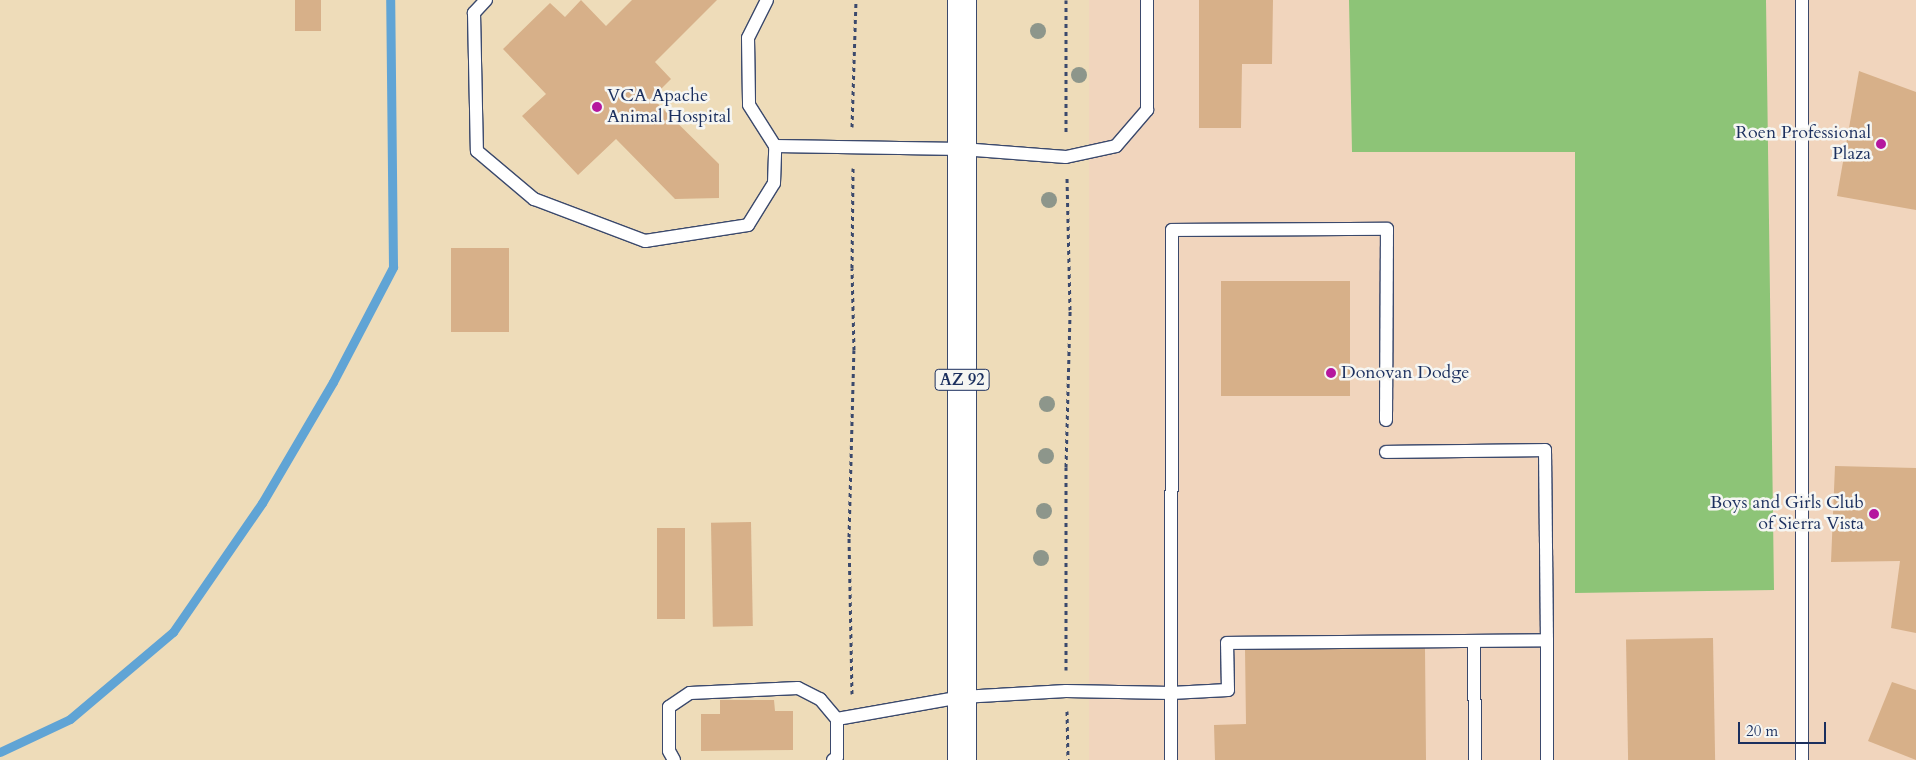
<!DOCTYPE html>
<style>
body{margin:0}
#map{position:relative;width:1916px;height:760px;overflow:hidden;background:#eedcb9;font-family:Cardo,serif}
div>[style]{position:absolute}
.built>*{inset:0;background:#f1d5bd;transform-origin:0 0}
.green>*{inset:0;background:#8dc477}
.stream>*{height:9px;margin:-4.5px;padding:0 4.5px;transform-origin:4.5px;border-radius:4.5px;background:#60a4d5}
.building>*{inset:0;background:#d7b089;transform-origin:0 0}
.path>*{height:3px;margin-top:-1.5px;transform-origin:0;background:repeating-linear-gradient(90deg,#3b496c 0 4px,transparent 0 8px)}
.roads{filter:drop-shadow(1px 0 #3b496c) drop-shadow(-1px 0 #3b496c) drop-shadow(0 1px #3b496c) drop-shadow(0 -1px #3b496c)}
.service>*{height:12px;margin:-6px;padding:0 6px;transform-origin:6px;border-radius:6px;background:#fff}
.primary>*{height:28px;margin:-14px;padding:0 14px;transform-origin:14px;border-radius:14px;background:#fff}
.trees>*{width:16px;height:16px;margin:-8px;border-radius:50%;background:#8d968b}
.dots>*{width:14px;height:14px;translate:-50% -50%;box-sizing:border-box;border:2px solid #f6f6f2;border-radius:50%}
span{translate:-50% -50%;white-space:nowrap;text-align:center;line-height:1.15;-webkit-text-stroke:5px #f6f6f2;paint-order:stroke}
.shield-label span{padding:1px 4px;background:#f6f6f2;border:1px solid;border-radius:4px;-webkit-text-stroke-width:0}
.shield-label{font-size:16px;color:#1b2f5e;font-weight:700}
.poi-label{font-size:18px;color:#1b2f5e}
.left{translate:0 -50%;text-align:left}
.right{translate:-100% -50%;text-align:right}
.scale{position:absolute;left:1738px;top:722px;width:88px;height:22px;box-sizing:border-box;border:2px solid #1b2f5e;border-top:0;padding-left:6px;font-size:15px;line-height:18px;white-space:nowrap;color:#1b2f5e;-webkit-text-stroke:4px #f6f6f2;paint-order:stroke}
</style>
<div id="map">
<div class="built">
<div style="left:1089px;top:0;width:827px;height:760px"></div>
</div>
<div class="green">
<div style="clip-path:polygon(1349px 0,1766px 0,1774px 590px,1575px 593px,1575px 152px,1352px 152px)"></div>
</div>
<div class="stream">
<div style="left:0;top:752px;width:77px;rotate:-25.2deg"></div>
<div style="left:70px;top:719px;width:135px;rotate:-40.2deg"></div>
<div style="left:173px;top:632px;width:157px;rotate:-55.4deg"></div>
<div style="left:262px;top:503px;width:140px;rotate:-59.6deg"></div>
<div style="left:333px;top:382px;width:130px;rotate:-62.4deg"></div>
<div style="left:393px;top:267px;width:267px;rotate:-90.6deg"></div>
</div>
<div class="building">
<div style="left:295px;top:0;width:26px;height:31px"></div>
<div style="clip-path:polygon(581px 0,606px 26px,632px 0,717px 0,655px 62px,671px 79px,652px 98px,719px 164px,719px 198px,675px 199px,616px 139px,578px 175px,522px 116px,546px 94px,503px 49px,550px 3px,565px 17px)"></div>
<div style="clip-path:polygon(1199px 0,1273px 0,1272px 64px,1242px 64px,1241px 128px,1199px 128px)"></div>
<div style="clip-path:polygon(1859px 71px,1916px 92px,1916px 210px,1837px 196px)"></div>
<div style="left:451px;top:248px;width:58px;height:84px"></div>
<div style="left:1221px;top:281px;width:129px;height:115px"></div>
<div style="clip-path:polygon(1835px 466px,1916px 468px,1916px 633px,1891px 628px,1900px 561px,1831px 562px)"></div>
<div style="left:751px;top:522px;width:104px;height:40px;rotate:89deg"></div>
<div style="left:657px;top:528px;width:28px;height:91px"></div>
<div style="left:1713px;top:638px;width:122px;height:87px;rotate:89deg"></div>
<div style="clip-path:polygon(1425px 648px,1426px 760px,1215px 760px,1214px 725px,1246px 724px,1245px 649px)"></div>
<div style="clip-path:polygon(1892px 682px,1916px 690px,1916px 760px,1868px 741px)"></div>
<div style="clip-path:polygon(720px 700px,774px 700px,775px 711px,793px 711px,793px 750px,701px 751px,701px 714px,720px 714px)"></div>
</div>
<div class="path">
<div style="left:1066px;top:0;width:135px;rotate:90deg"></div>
<div style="left:852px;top:127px;width:127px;rotate:-88.2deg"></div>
<div style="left:1066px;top:670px;width:203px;rotate:-90deg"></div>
<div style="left:1066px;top:467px;width:157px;rotate:-88.5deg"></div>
<div style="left:1070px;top:310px;width:132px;rotate:-91.3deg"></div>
<div style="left:852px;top:694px;width:157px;rotate:-91.1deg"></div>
<div style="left:849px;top:537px;width:187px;rotate:-88.5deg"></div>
<div style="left:854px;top:350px;width:82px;rotate:-91.4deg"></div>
<div style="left:852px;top:268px;width:100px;rotate:-89.4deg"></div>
<div style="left:1067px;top:711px;width:49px;rotate:88.8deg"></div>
</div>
<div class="roads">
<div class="service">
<div style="left:486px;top:0;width:18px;rotate:133deg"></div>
<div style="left:474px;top:13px;width:138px;rotate:88.8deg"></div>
<div style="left:477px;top:151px;width:75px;rotate:40.1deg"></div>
<div style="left:534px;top:199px;width:119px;rotate:20.7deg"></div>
<div style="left:645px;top:241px;width:104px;rotate:-8.8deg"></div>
<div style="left:748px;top:225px;width:49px;rotate:-58.2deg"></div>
<div style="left:774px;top:183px;width:37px;rotate:-88deg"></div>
<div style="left:767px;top:0;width:42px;rotate:116.6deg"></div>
<div style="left:748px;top:38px;width:67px;rotate:89.1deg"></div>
<div style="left:749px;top:105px;width:49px;rotate:57.6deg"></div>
<div style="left:775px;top:146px;width:187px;rotate:0.9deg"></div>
<div style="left:962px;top:149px;width:104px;rotate:4.4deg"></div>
<div style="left:1066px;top:157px;width:51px;rotate:-12.4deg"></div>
<div style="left:1116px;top:146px;width:48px;rotate:-49.3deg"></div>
<div style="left:1147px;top:110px;width:110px;rotate:-90deg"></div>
<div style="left:1802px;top:0;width:760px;rotate:90deg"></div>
<div style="left:1386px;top:452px;width:159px;rotate:-0.7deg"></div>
<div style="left:1545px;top:450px;width:190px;rotate:89.4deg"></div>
<div style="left:1474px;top:641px;width:119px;rotate:89.5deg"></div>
<div style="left:837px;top:719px;width:127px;rotate:-10deg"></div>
<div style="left:962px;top:697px;width:104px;rotate:-3.3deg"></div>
<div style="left:1066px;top:691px;width:105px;rotate:1.1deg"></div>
<div style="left:1171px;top:693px;width:57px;rotate:-3deg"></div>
<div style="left:1228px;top:690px;width:47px;rotate:-91.2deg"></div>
<div style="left:1227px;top:643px;width:320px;rotate:-0.5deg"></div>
<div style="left:1547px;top:640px;width:120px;rotate:90deg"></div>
<div style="left:674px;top:760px;width:10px;rotate:-119deg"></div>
<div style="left:669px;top:751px;width:44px;rotate:-90deg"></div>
<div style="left:669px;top:707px;width:25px;rotate:-34deg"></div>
<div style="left:690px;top:693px;width:108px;rotate:-2.7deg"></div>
<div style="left:798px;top:688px;width:25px;rotate:27deg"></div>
<div style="left:820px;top:699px;width:26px;rotate:50deg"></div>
<div style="left:837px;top:719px;width:38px;rotate:90deg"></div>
<div style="left:837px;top:757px;width:5px;rotate:143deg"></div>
<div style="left:1171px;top:760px;width:530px;rotate:-89.89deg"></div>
<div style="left:1172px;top:230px;width:215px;rotate:-0.3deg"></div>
<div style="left:1387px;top:229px;width:191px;rotate:90.3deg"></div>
</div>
<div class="primary">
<div style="left:962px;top:0;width:760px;rotate:90deg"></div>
</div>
</div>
<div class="trees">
<div style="left:1038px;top:31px"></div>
<div style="left:1079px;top:75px"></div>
<div style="left:1049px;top:200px"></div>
<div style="left:1047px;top:404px"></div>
<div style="left:1046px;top:456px"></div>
<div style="left:1044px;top:511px"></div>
<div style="left:1041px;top:558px"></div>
</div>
<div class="dots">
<div style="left:597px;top:107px;background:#b5179e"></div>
<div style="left:1881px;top:144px;background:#b5179e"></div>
<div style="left:1331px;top:373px;background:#b5179e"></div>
<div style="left:1874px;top:514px;background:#b5179e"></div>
</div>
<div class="shield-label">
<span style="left:962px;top:380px">AZ 92</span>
</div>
<div class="poi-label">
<span class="left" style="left:607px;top:107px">VCA Apache<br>Animal Hospital</span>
<span class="right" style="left:1871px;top:144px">Roen Professional<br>Plaza</span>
<span class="left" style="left:1341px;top:373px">Donovan Dodge</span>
<span class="right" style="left:1864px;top:514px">Boys and Girls Club<br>of Sierra Vista</span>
</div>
<div class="scale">20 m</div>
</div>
